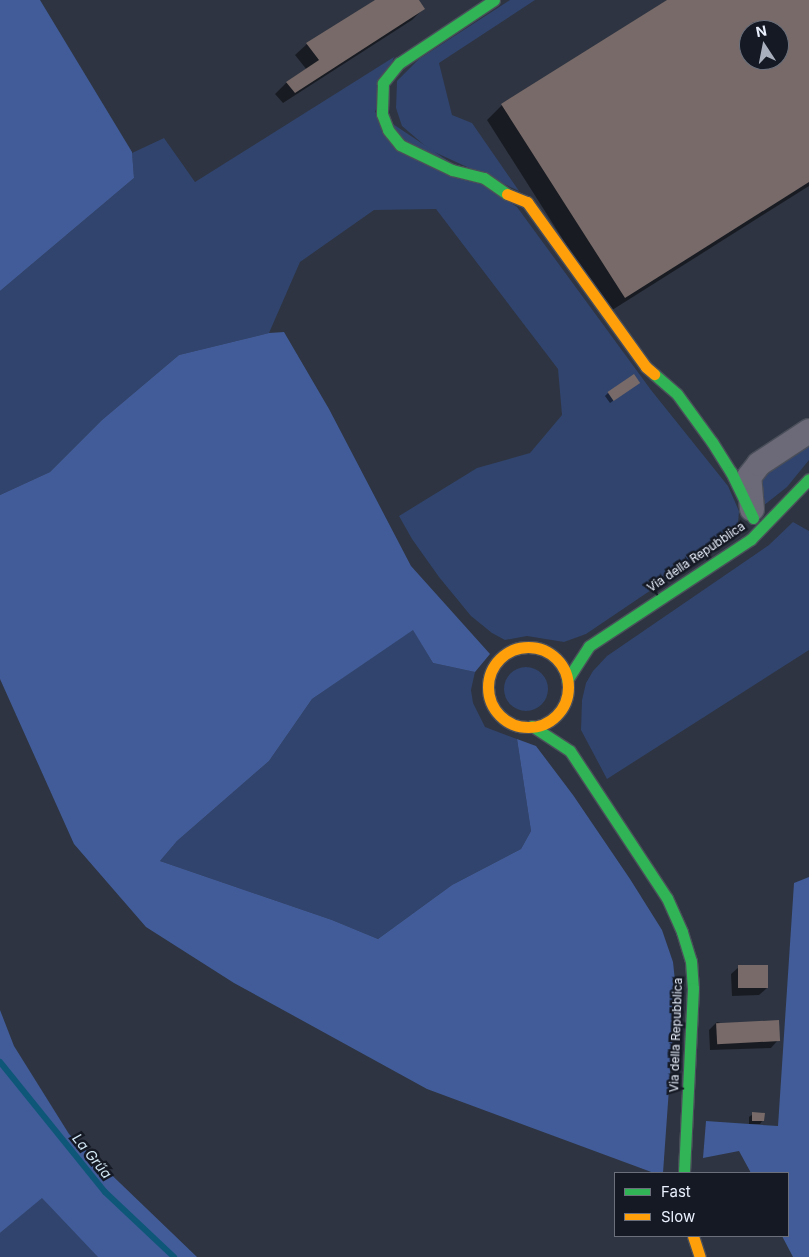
<!DOCTYPE html>
<meta charset="utf-8">
<style>
body{margin:0}
#map{position:relative;width:809px;height:1257px;overflow:hidden;background:#2e3441;font-family:Inter,sans-serif}
div>[style]{position:absolute}
.green>*{inset:0;background:#31446d}
.round{border-radius:50%}
.forest>*{inset:0;background:#415c98}
.shadow>*{inset:0;background:#0007}
.stream>*{height:6px;margin:-3px;padding:0 3px;transform-origin:3px;border-radius:3px;background:#0f5779}
.building>*{inset:0;background:#776a68;transform-origin:0 0}
.roads{filter:drop-shadow(1px 0 #4a4f5a) drop-shadow(-1px 0 #4a4f5a) drop-shadow(0 1px #4a4f5a) drop-shadow(0 -1px #4a4f5a)}
.street>*{height:24px;margin:-12px;padding:0 12px;transform-origin:12px;border-radius:12px;background:#6c6978}
.fast>*{height:11px;margin:-5.5px;padding:0 5.5px;transform-origin:5.5px;border-radius:5.5px;background:#30b455}
.slow>*{height:11px;margin:-5.5px;padding:0 5.5px;transform-origin:5.5px;border-radius:5.5px;background:#ff9f0a}
.slow>.ring{margin:-5.5px;padding:0;box-sizing:content-box;background:none;border:11px solid #ff9f0a;border-radius:50%}
span{translate:-50% -50%;white-space:nowrap;text-align:center;line-height:1.15;-webkit-text-stroke:5px #141924;paint-order:stroke}
.street-label{font-size:12px;color:#ebf1fe}
.water-label{font-size:14px;color:#d3e8f5;font-style:italic}
.legend{position:absolute;left:614px;top:1172px;width:175px;height:65px;box-sizing:border-box;background:#141924;border:1px solid #6a6f7b;margin:0;padding:6px 9px;list-style:none;font-size:15px;color:#ebf1fe}
.legend li{display:flex;align-items:center;gap:10px;height:25px}
.legend b{width:25px;border:1px solid #6a6f7b}
.north{position:absolute;left:739px;top:20px;width:50px;height:50px;box-sizing:border-box;background:#141924;border:1px solid #6a6f7b;border-radius:50%;rotate:349deg;font-size:14px;font-weight:700;line-height:20px;text-align:center;color:#ebf1fe}
.north::after{content:'';display:block;margin:auto;width:18px;height:22px;background:#a9afbc;clip-path:polygon(50% 0,100% 100%,50% 72%,0 100%)}
</style>
<div id="map">
<div class="green">
<div style="clip-path:polygon(510px 0,535px 0,439px 63px,452px 115px,472px 123px,519px 191px,430px 150px,402px 126px,396px 108px,397px 81px,419px 59px)"></div>
<div style="clip-path:polygon(394px 57px,375px 112px,517px 207px,651px 390px,728px 486px,739px 511px,738px 524px,734px 534px,586px 634px,564px 642px,527px 636px,505px 640px,492px 633px,471px 616px,439px 577px,412px 539px,399px 516px,477px 468px,530px 453px,562px 415px,558px 369px,436px 209px,374px 210px,300px 262px,269px 333px,179px 355px,102px 420px,50px 472px,0 495px,0 291px,134px 178px,132px 153px,164px 138px,195px 182px)"></div>
<div style="clip-path:polygon(809px 441px,809px 460px,787px 487px,763px 506px,757px 472px)"></div>
<div style="clip-path:polygon(793px 522px,809px 531px,809px 650px,607px 779px,581px 730px,582px 700px,586px 683px,593px 671px,607px 656px,769px 545px)"></div>
<div style="clip-path:polygon(413px 629px,433px 663px,475px 672px,471px 690px,473px 703px,485px 727px,517px 739px,531px 831px,521px 849px,452px 885px,378px 939px,332px 920px,160px 861px,177px 841px,269px 761px,312px 699px)"></div>
<div class="round" style="left:504px;top:667px;width:44px;height:44px"></div>
<div style="clip-path:polygon(42px 1197px,100px 1257px,0 1257px,0 1233px)"></div>
</div>
<div class="forest">
<div style="clip-path:polygon(0 0,40px 0,132px 152px,134px 178px,0 291px)"></div>
<div style="clip-path:polygon(284px 332px,329px 409px,411px 566px,490px 654px,475px 672px,433px 663px,413px 630px,312px 699px,269px 761px,177px 841px,160px 861px,332px 920px,378px 939px,452px 885px,521px 849px,531px 831px,517px 739px,536px 746px,573px 795px,630px 879px,662px 930px,673px 962px,676px 990px,663px 1173px,654px 1173px,427px 1089px,234px 983px,146px 927px,74px 844px,0 679px,0 495px,50px 472px,102px 420px,179px 355px,269px 333px)"></div>
<div style="clip-path:polygon(809px 877px,809px 1257px,793px 1257px,782px 1236px,788px 1236px,788px 1173px,751px 1173px,739px 1151px,703px 1158px,706px 1121px,778px 1126px,794px 883px)"></div>
<div style="clip-path:polygon(0 1010px,14px 1046px,69px 1134px,197px 1257px,98px 1257px,42px 1198px,0 1233px)"></div>
</div>
<div class="shadow">
<div style="clip-path:polygon(377px 0,418px 0,423px 9px,412px 20px,283px 103px,275px 94px,286px 83px,307px 70px,295px 55px,307px 44px)"></div>
<div style="clip-path:polygon(evenodd,669px 0,809px 0,809px 186px,609px 312px,487px 120px,502px 105px,669px 0,749px 30px,779px 30px,779px 60px,749px 60px,749px 30px)"></div>
<div style="clip-path:polygon(638px 383px,610px 403px,605px 396px,608px 393px)"></div>
<div style="clip-path:polygon(739px 967px,767px 988px,759px 995px,732px 996px,731px 974px)"></div>
<div style="clip-path:polygon(717px 1022px,778px 1040px,771px 1048px,710px 1050px,709px 1030px)"></div>
<div style="clip-path:polygon(753px 1114px,763px 1120px,760px 1124px,749px 1124px,749px 1117px)"></div>
</div>
<div class="stream">
<div style="left:0;top:1062px;width:167px;rotate:51.1deg"></div>
<div style="left:105px;top:1192px;width:95px;rotate:43.3deg"></div>
</div>
<div class="building">
<div style="clip-path:polygon(375px 0,419px 0,425px 9px,295px 93px,286px 82px,319px 60px,306px 43px)"></div>
<div style="clip-path:polygon(evenodd,667px 0,809px 0,809px 182px,625px 298px,501px 104px,667px 0,749px 30px,779px 30px,779px 60px,749px 60px,749px 30px)"></div>
<div style="left:634px;top:374px;width:11px;height:32px;rotate:56deg"></div>
<div style="left:768px;top:965px;width:23px;height:30px;rotate:90deg"></div>
<div style="left:779px;top:1020px;width:21px;height:63px;rotate:87deg"></div>
<div style="clip-path:polygon(752px 1112px,765px 1113px,764px 1121px,752px 1121px)"></div>
</div>
<div class="roads">
<div class="street">
<div style="left:752px;top:509px;width:32px;rotate:-95deg"></div>
<div style="left:749px;top:477px;width:16px;rotate:-52deg"></div>
<div style="left:759px;top:464px;width:60px;rotate:-33.4deg"></div>
</div>
<div class="fast">
<div style="left:494px;top:0;width:114px;rotate:146.4deg"></div>
<div style="left:399px;top:63px;width:26px;rotate:129deg"></div>
<div style="left:383px;top:83px;width:31px;rotate:92deg"></div>
<div style="left:382px;top:114px;width:17px;rotate:69deg"></div>
<div style="left:388px;top:130px;width:19px;rotate:51deg"></div>
<div style="left:400px;top:145px;width:58px;rotate:25.7deg"></div>
<div style="left:452px;top:170px;width:33px;rotate:14deg"></div>
<div style="left:484px;top:178px;width:28px;rotate:35deg"></div>
<div style="left:654px;top:374px;width:30px;rotate:41deg"></div>
<div style="left:677px;top:394px;width:59px;rotate:53.9deg"></div>
<div style="left:712px;top:442px;width:36px;rotate:58deg"></div>
<div style="left:731px;top:472px;width:51px;rotate:64.4deg"></div>
<div style="left:567px;top:680px;width:40px;rotate:-57.1deg"></div>
<div style="left:589px;top:646px;width:194px;rotate:-33.4deg"></div>
<div style="left:751px;top:539px;width:83px;rotate:-46deg"></div>
<div style="left:532px;top:726px;width:45px;rotate:33.3deg"></div>
<div style="left:570px;top:751px;width:176px;rotate:56.6deg"></div>
<div style="left:667px;top:898px;width:37px;rotate:66deg"></div>
<div style="left:682px;top:932px;width:30px;rotate:73deg"></div>
<div style="left:691px;top:961px;width:27px;rotate:86deg"></div>
<div style="left:693px;top:988px;width:185px;rotate:92.8deg"></div>
</div>
<div class="slow">
<div style="left:507px;top:194px;width:22px;rotate:22deg"></div>
<div style="left:527px;top:202px;width:203px;rotate:54.2deg"></div>
<div style="left:646px;top:367px;width:11px;rotate:41deg"></div>
<div class="ring" style="left:488px;top:647px;width:69px;height:69px"></div>
<div style="left:693px;top:1236px;width:22px;rotate:72deg"></div>
</div>
</div>
<div class="street-label">
<span style="left:696px;top:557px;rotate:-34deg">Via della Repubblica</span>
<span style="left:676px;top:1035px;rotate:-88deg">Via della Repubblica</span>
</div>
<div class="water-label">
<span style="left:92px;top:1156px;rotate:51deg">La Grűa</span>
</div>
<ul class="legend">
<li><b style="height:6px;background:#30b455"></b>Fast</li>
<li><b style="height:6px;background:#ff9f0a"></b>Slow</li>
</ul>
<div class="north">N</div>
</div>
